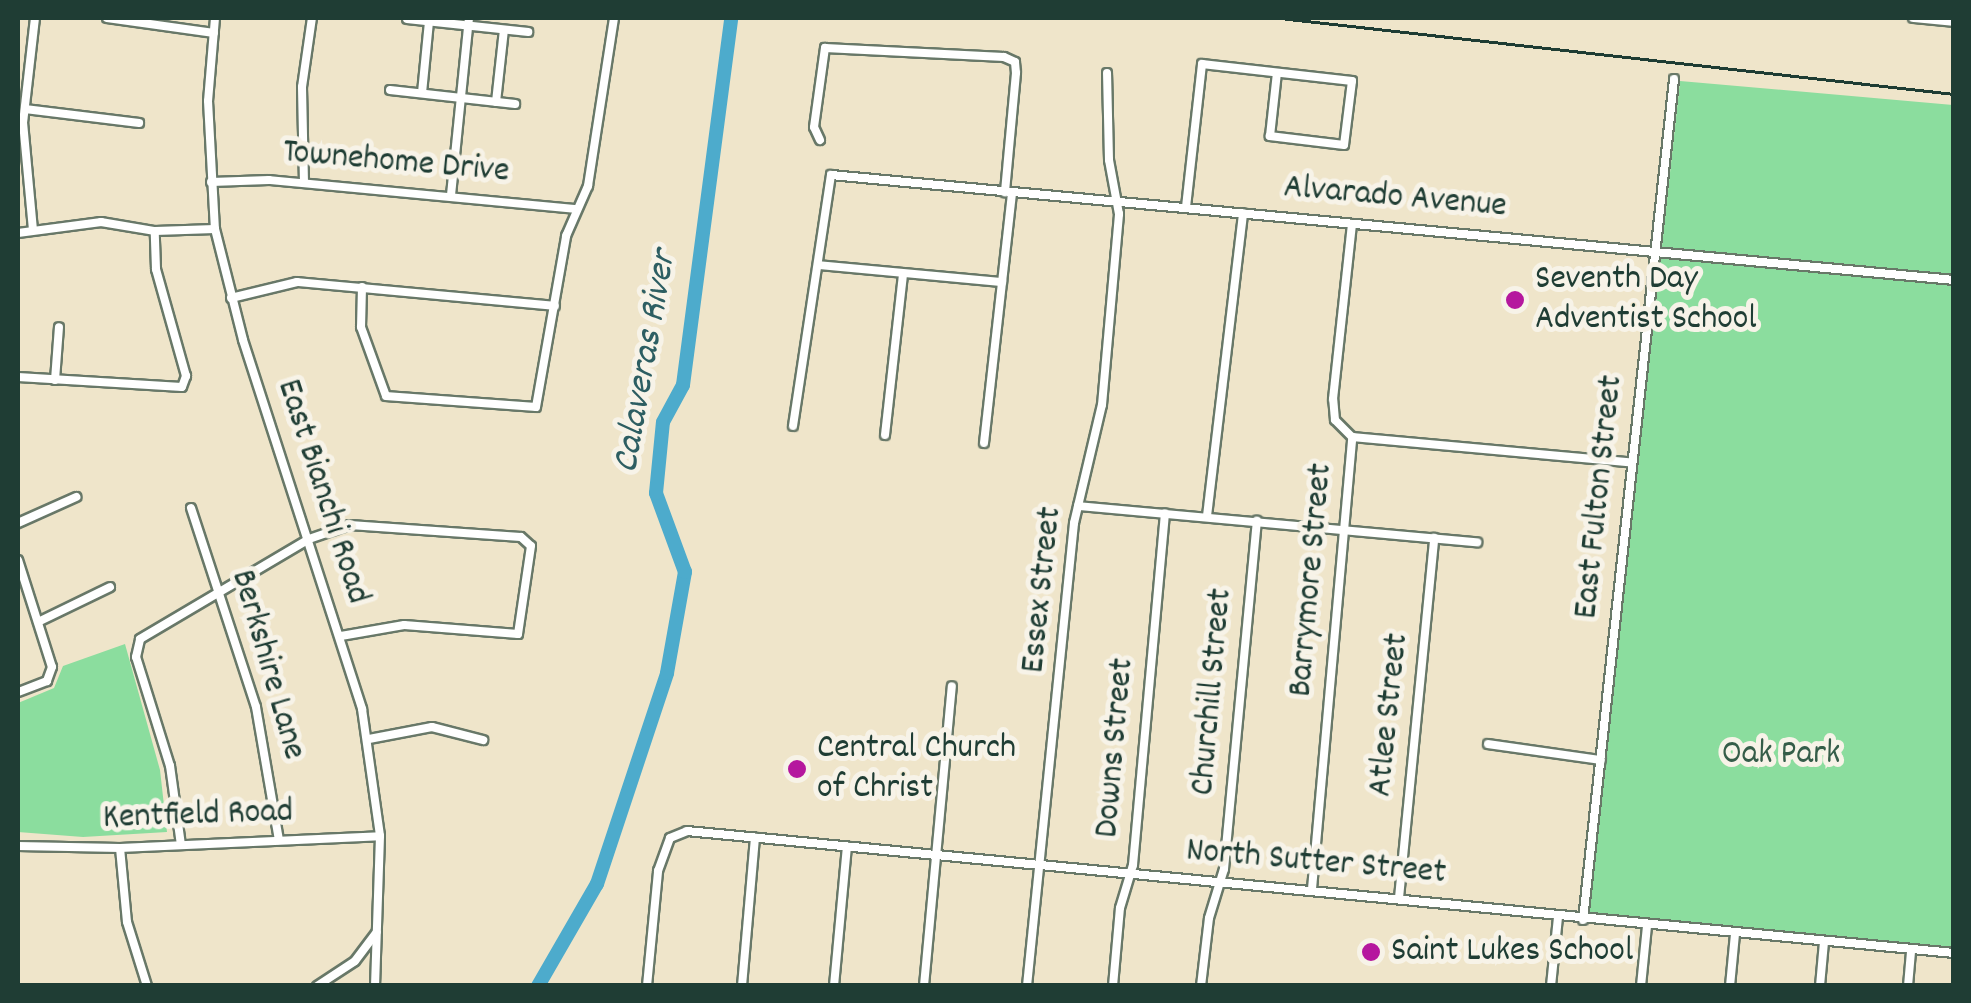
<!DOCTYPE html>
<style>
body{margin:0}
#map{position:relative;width:1971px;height:1003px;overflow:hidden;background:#efe5ca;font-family:Dekko,sans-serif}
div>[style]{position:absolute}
.green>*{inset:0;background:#8bdd9e}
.river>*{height:14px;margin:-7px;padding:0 7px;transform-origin:7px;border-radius:7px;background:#4dabcc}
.roads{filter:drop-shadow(2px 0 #687868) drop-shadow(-2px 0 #687868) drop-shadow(0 2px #687868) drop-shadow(0 -2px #687868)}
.minor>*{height:8px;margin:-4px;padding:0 4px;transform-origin:4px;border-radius:4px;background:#fff}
.rail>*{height:2.5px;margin:-1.25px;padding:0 1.25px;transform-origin:1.25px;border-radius:1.25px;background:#1f3d34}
.dots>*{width:28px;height:28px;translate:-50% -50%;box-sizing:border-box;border:5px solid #f7f3e8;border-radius:50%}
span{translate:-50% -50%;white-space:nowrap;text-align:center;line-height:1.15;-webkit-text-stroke:10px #f7f3e8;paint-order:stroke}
.street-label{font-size:35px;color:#1f3d34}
.poi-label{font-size:35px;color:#1f3d34}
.left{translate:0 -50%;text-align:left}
.park-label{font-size:35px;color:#355d49}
.water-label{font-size:38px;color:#2d5e62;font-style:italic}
.frame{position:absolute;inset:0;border:20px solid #1f3d34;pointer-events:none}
</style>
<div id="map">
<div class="green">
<div style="clip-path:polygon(1680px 81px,1953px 105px,1953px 947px,1589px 914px)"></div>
<div style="clip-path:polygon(125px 644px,160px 770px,167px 832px,83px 837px,18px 832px,18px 703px,54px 688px,63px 666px)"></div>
</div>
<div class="river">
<div style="left:538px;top:986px;width:118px;rotate:-60deg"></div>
<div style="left:597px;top:884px;width:222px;rotate:-71.6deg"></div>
<div style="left:667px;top:673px;width:103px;rotate:-79.9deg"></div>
<div style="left:685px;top:572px;width:84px;rotate:-110.2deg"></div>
<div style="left:656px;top:493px;width:71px;rotate:-84.4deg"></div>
<div style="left:663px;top:422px;width:42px;rotate:-61.6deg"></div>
<div style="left:683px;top:385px;width:370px;rotate:-82.5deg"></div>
</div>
<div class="roads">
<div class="minor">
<div style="left:107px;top:18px;width:108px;rotate:8deg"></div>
<div style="left:215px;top:18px;width:83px;rotate:94.8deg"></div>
<div style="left:208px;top:101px;width:128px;rotate:86.9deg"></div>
<div style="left:215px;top:229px;width:114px;rotate:75.8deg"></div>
<div style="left:243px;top:340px;width:388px;rotate:72.1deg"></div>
<div style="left:362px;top:709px;width:128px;rotate:81.9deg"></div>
<div style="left:380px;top:836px;width:150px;rotate:91.9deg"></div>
<div style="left:1913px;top:18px;width:41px;rotate:5.6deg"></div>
<div style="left:407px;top:19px;width:122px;rotate:6.1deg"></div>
<div style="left:390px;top:90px;width:126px;rotate:6.4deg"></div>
<div style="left:422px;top:93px;width:71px;rotate:-84.4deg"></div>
<div style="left:496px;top:102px;width:72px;rotate:-83.7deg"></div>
<div style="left:25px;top:109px;width:115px;rotate:7deg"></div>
<div style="left:820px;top:140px;width:14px;rotate:-115deg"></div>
<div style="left:814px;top:127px;width:80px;rotate:-82.1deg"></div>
<div style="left:825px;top:48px;width:179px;rotate:2.9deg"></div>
<div style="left:1004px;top:57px;width:12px;rotate:24deg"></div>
<div style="left:1015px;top:62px;width:11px;rotate:85deg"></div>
<div style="left:1016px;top:73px;width:120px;rotate:95.3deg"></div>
<div style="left:211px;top:182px;width:58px;rotate:-2deg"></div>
<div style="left:269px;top:180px;width:308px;rotate:5.4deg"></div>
<div style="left:304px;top:183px;width:96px;rotate:-91.2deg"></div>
<div style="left:302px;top:87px;width:70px;rotate:-81.8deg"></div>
<div style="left:451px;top:195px;width:178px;rotate:-84.2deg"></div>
<div style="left:1186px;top:207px;width:144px;rotate:-83.6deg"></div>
<div style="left:1202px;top:64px;width:151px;rotate:6.5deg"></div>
<div style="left:1352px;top:81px;width:64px;rotate:97.1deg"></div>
<div style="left:1344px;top:145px;width:75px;rotate:-173.1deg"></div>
<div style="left:1270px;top:136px;width:63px;rotate:-83.7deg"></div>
<div style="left:33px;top:230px;width:107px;rotate:-95.3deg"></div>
<div style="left:23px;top:123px;width:106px;rotate:-83.5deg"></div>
<div style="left:18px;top:233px;width:84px;rotate:-7.5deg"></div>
<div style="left:101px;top:222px;width:55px;rotate:9.5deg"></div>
<div style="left:155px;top:231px;width:60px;rotate:-1.9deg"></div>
<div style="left:818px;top:265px;width:185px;rotate:5.3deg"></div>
<div style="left:362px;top:287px;width:40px;rotate:91.4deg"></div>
<div style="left:361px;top:327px;width:73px;rotate:70.1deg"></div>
<div style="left:386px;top:396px;width:150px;rotate:4.2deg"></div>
<div style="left:536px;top:407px;width:174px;rotate:-80deg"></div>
<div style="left:566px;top:236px;width:55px;rotate:-66.3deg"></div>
<div style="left:588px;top:186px;width:170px;rotate:-81.2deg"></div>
<div style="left:231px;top:298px;width:68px;rotate:-13.6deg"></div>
<div style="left:297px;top:282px;width:259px;rotate:5.3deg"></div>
<div style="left:18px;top:377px;width:164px;rotate:3.5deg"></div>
<div style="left:182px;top:387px;width:12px;rotate:-70deg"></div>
<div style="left:186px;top:376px;width:111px;rotate:-105.7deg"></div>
<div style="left:156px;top:269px;width:38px;rotate:-92deg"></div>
<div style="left:55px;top:380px;width:53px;rotate:-85.7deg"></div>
<div style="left:793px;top:426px;width:254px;rotate:-81.4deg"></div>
<div style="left:831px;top:175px;width:1128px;rotate:5.34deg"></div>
<div style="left:885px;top:435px;width:162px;rotate:-83.6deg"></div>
<div style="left:1352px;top:437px;width:278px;rotate:5.2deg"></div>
<div style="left:1352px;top:437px;width:24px;rotate:-135deg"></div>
<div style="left:1335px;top:420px;width:21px;rotate:-95deg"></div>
<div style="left:1333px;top:399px;width:176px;rotate:-83.8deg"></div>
<div style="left:984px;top:443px;width:252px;rotate:-83.6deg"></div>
<div style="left:1078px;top:506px;width:401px;rotate:5.2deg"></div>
<div style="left:191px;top:508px;width:209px;rotate:71.9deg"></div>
<div style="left:256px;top:707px;width:135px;rotate:80.2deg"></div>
<div style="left:1207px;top:516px;width:305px;rotate:-83.2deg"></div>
<div style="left:18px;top:523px;width:64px;rotate:-24.1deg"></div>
<div style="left:18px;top:560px;width:112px;rotate:72.4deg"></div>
<div style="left:52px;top:667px;width:15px;rotate:110deg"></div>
<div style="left:47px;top:681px;width:31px;rotate:159deg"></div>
<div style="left:38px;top:622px;width:80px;rotate:-25.9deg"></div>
<div style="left:369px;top:739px;width:64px;rotate:-10.8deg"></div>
<div style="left:432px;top:727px;width:53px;rotate:14.3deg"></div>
<div style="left:1488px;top:744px;width:114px;rotate:8.1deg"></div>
<div style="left:181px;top:845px;width:80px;rotate:-97.9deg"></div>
<div style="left:170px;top:766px;width:114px;rotate:-107.3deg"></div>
<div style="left:136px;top:657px;width:18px;rotate:-77deg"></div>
<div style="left:140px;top:639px;width:196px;rotate:-30.6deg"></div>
<div style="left:309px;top:539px;width:43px;rotate:-18.9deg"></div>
<div style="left:350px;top:525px;width:171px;rotate:4deg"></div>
<div style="left:521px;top:537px;width:13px;rotate:42deg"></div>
<div style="left:531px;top:546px;width:89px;rotate:98.4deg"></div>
<div style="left:518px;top:634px;width:114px;rotate:-175.5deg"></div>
<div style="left:404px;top:625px;width:64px;rotate:170.1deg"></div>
<div style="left:18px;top:846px;width:102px;rotate:1.1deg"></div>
<div style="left:120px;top:848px;width:260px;rotate:-2.6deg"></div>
<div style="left:120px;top:848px;width:74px;rotate:84.6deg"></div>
<div style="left:127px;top:922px;width:67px;rotate:72.6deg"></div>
<div style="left:1312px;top:889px;width:454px;rotate:-84.9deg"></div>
<div style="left:1399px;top:898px;width:362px;rotate:-84.4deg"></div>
<div style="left:1583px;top:920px;width:846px;rotate:-83.82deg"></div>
<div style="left:317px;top:986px;width:45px;rotate:-33.3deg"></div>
<div style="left:355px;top:961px;width:36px;rotate:-53deg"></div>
<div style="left:647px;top:986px;width:116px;rotate:-84.5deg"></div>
<div style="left:658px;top:871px;width:35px;rotate:-70deg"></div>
<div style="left:670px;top:838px;width:18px;rotate:-22deg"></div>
<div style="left:687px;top:831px;width:1273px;rotate:5.5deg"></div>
<div style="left:742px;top:986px;width:149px;rotate:-85deg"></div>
<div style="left:834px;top:986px;width:140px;rotate:-84.7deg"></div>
<div style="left:924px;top:986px;width:301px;rotate:-84.7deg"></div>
<div style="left:1027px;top:986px;width:465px;rotate:-84.2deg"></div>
<div style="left:1074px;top:523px;width:121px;rotate:-76.7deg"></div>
<div style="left:1102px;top:405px;width:192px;rotate:-84.9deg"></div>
<div style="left:1119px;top:214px;width:55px;rotate:-100.5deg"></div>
<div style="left:1109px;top:160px;width:87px;rotate:-91.3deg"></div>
<div style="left:1113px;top:986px;width:78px;rotate:-84.9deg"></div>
<div style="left:1120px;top:908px;width:45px;rotate:-73.2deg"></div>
<div style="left:1133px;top:865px;width:353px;rotate:-84.8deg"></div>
<div style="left:1201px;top:986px;width:68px;rotate:-83.3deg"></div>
<div style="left:1209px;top:918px;width:51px;rotate:-73deg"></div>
<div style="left:1224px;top:869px;width:350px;rotate:-84.6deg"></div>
<div style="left:1551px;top:986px;width:69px;rotate:-84.2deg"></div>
<div style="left:1641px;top:986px;width:60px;rotate:-84.3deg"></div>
<div style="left:1730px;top:986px;width:52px;rotate:-84.5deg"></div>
<div style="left:1820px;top:986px;width:44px;rotate:-84.8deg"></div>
<div style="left:1908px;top:986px;width:36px;rotate:-85deg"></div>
</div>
</div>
<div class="rail">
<div style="left:1280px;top:18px;width:678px;rotate:6.43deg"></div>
</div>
<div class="dots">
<div style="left:1515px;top:300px;background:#b5179e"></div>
<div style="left:797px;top:769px;background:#b5179e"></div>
<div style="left:1371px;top:952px;background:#b5179e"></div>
</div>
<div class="street-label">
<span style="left:396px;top:163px;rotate:5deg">Townehome Drive</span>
<span style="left:1395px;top:198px;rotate:5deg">Alvarado Avenue</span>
<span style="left:322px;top:492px;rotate:72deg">East Bianchi Road</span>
<span style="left:1600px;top:497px;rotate:-84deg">East Fulton Street</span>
<span style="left:1312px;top:580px;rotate:-85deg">Barrymore Street</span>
<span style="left:1043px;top:590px;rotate:-84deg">Essex Street</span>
<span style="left:267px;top:665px;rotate:74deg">Berkshire Lane</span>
<span style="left:1213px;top:692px;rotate:-85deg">Churchill Street</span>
<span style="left:1390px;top:715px;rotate:-84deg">Atlee Street</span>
<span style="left:1116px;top:748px;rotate:-85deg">Downs Street</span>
<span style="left:198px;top:816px;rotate:-2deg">Kentfield Road</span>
<span style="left:1316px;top:863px;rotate:5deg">North Sutter Street</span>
</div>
<div class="poi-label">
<span class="left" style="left:1535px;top:300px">Seventh Day<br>Adventist School</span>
<span class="left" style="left:817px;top:769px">Central Church<br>of Christ</span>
<span class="left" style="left:1391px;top:952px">Saint Lukes School</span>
</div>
<div class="park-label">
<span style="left:1781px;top:755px">Oak Park</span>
</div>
<div class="water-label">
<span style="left:647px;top:362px;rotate:-80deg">Calaveras River</span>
</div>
<div class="frame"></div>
</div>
